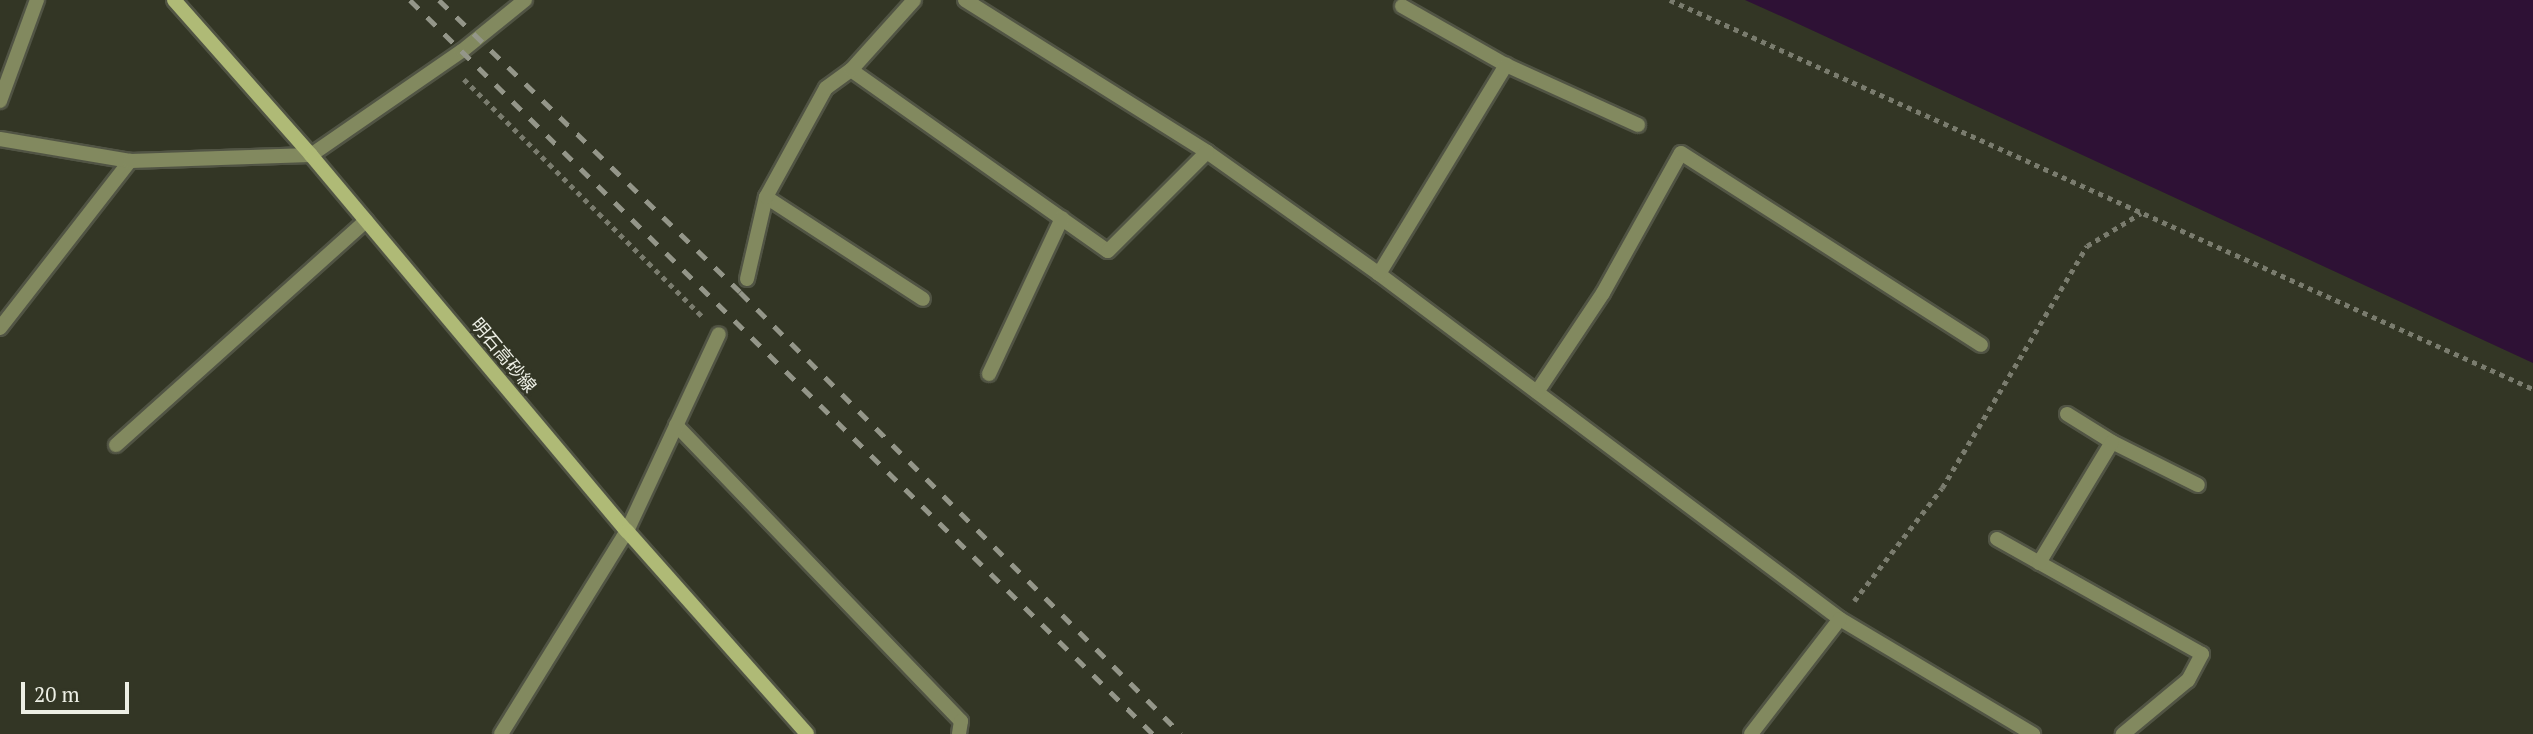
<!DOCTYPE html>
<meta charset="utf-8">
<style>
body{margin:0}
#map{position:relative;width:2533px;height:734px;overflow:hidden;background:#333625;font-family:"PT Serif","Noto Sans JP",serif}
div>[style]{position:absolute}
.water>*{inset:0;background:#2e1135}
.path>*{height:4.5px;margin-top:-2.25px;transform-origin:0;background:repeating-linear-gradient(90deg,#7a7c6e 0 5px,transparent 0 10px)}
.roads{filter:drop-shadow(2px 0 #515444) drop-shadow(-2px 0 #515444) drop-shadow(0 2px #515444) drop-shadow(0 -2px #515444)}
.service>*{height:14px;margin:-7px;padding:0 7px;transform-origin:7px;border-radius:7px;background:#82895f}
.minor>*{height:14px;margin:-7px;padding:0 7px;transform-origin:7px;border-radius:7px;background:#82895f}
.secondary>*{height:14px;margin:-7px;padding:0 7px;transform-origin:7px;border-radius:7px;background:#afba76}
.rail>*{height:5px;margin-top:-2.5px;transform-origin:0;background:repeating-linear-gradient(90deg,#949689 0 12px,transparent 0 24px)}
span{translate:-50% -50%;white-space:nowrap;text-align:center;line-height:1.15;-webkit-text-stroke:5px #333625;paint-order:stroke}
.street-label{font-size:18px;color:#edefe5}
.scale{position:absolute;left:21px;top:682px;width:108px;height:32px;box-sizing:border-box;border:4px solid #edefe5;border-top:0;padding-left:9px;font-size:21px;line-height:24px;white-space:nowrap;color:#edefe5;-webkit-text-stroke:5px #333625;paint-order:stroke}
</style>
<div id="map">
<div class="water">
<div style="clip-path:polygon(1745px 0,2533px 0,2533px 363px,1792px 21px)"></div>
</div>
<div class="path">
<div style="left:1670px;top:0;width:947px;rotate:24.26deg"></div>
<div style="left:464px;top:79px;width:337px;rotate:44.9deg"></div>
<div style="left:1854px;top:601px;width:143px;rotate:-52.1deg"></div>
<div style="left:1942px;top:488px;width:282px;rotate:-59.1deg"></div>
<div style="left:2087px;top:246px;width:63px;rotate:-31.4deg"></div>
</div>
<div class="roads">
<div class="service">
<div style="left:0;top:328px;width:212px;rotate:-52.1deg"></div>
</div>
<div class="minor">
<div style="left:965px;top:0;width:286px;rotate:32.1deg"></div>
<div style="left:1207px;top:152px;width:211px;rotate:35.3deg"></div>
<div style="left:1379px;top:274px;width:576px;rotate:36.81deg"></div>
<div style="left:1840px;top:619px;width:225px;rotate:30.8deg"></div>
<div style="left:1402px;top:6px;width:120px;rotate:29.6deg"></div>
<div style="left:1506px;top:65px;width:145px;rotate:24.4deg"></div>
<div style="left:851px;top:70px;width:314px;rotate:35.2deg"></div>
<div style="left:1108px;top:251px;width:140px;rotate:-45deg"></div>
<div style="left:0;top:101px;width:108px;rotate:-69.9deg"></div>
<div style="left:0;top:139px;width:132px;rotate:9.6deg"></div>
<div style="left:130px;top:161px;width:181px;rotate:-1.9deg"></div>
<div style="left:311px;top:155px;width:183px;rotate:-34.6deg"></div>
<div style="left:462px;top:51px;width:81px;rotate:-39deg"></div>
<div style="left:766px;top:197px;width:187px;rotate:33deg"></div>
<div style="left:1379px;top:274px;width:245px;rotate:-58.7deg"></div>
<div style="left:747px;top:279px;width:84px;rotate:-77deg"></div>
<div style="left:766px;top:197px;width:124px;rotate:-61.2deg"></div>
<div style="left:826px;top:88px;width:31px;rotate:-36deg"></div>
<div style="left:851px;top:70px;width:94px;rotate:-48deg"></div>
<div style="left:989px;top:374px;width:172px;rotate:-64.9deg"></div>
<div style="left:1537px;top:392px;width:119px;rotate:-56.3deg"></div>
<div style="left:1603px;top:293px;width:160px;rotate:-60.9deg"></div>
<div style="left:1681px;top:153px;width:356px;rotate:32.6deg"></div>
<div style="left:2067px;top:414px;width:53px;rotate:31.9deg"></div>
<div style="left:2112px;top:442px;width:96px;rotate:26.6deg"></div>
<div style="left:676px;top:425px;width:411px;rotate:46.1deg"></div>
<div style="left:961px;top:721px;width:13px;rotate:99deg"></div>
<div style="left:116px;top:445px;width:336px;rotate:-41.9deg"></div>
<div style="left:1997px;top:539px;width:235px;rotate:29.3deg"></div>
<div style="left:2202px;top:654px;width:30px;rotate:118deg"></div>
<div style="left:2188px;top:680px;width:85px;rotate:140.3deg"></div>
<div style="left:2039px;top:563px;width:141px;rotate:-58.9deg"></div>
<div style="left:501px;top:734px;width:239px;rotate:-58.2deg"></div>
<div style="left:627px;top:531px;width:217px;rotate:-65deg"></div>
<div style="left:1751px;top:734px;width:145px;rotate:-52.3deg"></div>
</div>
<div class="secondary">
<div style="left:174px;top:0;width:207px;rotate:48.5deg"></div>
<div style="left:311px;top:155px;width:491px;rotate:50deg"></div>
<div style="left:627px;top:531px;width:271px;rotate:48.4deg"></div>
</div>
</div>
<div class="rail">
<div style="left:410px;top:0;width:1044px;rotate:44.65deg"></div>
<div style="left:439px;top:0;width:419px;rotate:44.1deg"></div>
<div style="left:740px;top:292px;width:624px;rotate:45.06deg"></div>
</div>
<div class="street-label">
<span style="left:504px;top:355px;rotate:50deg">明石高砂線</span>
</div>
<div class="scale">20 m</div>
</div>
